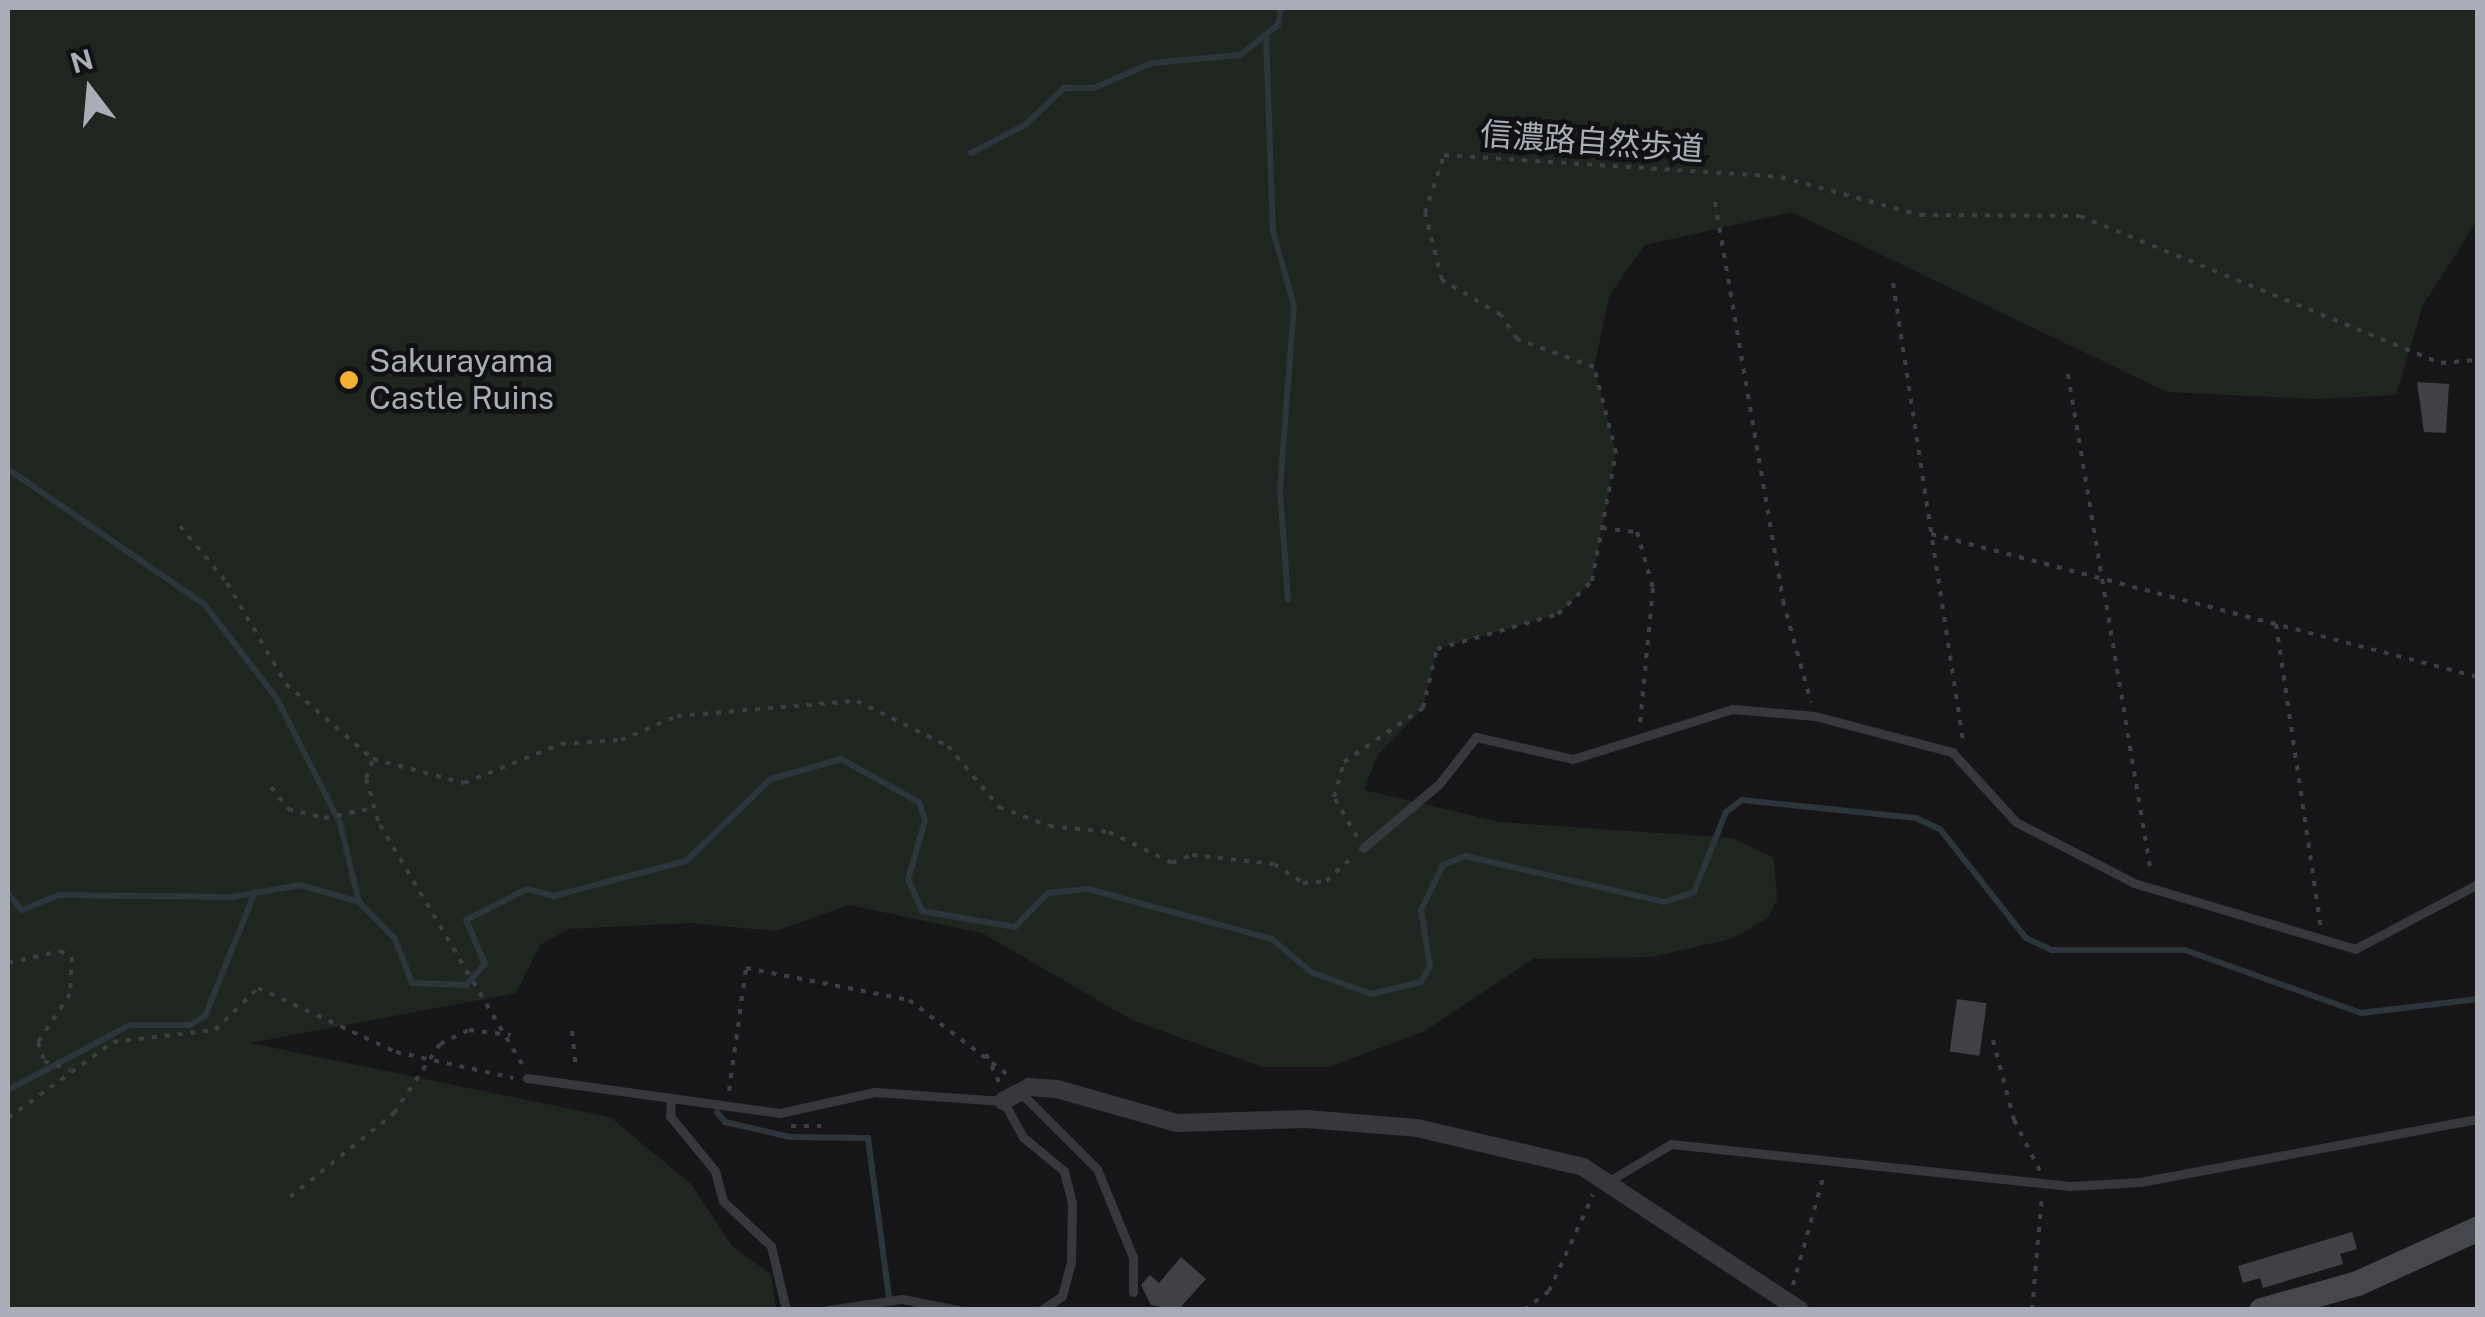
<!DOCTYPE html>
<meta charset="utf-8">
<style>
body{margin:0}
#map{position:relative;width:2485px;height:1317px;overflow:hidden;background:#161618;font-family:"Public Sans","Noto Sans JP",sans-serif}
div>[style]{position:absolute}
.green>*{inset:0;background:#1e261f}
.stream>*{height:6px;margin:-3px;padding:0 3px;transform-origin:3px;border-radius:3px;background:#2c353c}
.building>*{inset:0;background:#404145;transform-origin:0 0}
.path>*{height:4px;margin-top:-2px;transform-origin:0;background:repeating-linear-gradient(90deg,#3d3f44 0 5px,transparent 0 13px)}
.lane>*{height:9px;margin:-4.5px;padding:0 4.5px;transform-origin:4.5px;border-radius:4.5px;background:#37383d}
.street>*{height:18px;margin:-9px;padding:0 9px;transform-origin:9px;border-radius:9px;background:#37383d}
.secondary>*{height:25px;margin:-12.5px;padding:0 12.5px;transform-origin:12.5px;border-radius:12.5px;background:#45474d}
.dots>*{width:28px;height:28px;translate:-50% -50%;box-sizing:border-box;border:5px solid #111113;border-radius:50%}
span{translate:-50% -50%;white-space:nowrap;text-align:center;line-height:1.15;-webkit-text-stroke:9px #111113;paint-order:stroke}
.street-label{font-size:32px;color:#a8adb8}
.poi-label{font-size:32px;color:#a8adb8}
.left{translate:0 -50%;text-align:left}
.frame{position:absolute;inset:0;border:10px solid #a8adb8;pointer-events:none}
.north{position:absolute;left:40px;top:40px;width:100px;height:100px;-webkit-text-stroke:8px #111113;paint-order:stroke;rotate:344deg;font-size:28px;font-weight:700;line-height:40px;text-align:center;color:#a8adb8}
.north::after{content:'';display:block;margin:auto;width:35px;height:45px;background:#a8adb8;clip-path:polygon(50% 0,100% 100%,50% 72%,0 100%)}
</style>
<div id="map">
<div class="green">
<div style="clip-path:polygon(8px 8px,2477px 8px,2477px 221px,2423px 305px,2396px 395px,2316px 399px,2167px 392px,1792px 212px,1645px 245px,1610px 294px,1594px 367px,1616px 453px,1592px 581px,1558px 614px,1437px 649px,1423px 708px,1377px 756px,1364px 790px,1500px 822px,1733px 838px,1774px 858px,1777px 899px,1768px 918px,1731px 939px,1652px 957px,1533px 959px,1425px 1031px,1329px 1067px,1262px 1067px,1132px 1020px,982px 933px,849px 905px,776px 931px,690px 923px,569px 929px,540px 945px,516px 993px,250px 1043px,610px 1117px,691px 1184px,732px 1246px,771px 1274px,776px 1309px,8px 1310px)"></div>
</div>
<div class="stream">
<div style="left:1266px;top:35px;width:196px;rotate:88deg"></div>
<div style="left:1273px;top:231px;width:78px;rotate:74.4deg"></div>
<div style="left:1294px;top:306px;width:185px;rotate:94.4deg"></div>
<div style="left:1280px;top:490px;width:110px;rotate:85.8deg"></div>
<div style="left:971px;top:153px;width:61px;rotate:-27.4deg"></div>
<div style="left:1025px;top:125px;width:54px;rotate:-43.5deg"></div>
<div style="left:1064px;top:88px;width:30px"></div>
<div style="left:1094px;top:88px;width:63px;rotate:-23.3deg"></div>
<div style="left:1152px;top:63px;width:88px;rotate:-5.2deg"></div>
<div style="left:1240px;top:55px;width:48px;rotate:-38.3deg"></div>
<div style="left:1278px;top:25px;width:17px;rotate:-80deg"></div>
<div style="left:8px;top:469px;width:239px;rotate:34.6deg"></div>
<div style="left:205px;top:605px;width:118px;rotate:52.5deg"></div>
<div style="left:277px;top:699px;width:139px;rotate:63.1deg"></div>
<div style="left:340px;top:823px;width:81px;rotate:76.5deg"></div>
<div style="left:8px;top:894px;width:21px;rotate:49deg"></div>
<div style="left:22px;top:910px;width:40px;rotate:-22deg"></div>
<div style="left:59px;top:895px;width:173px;rotate:0.7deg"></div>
<div style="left:232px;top:897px;width:70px;rotate:-9.9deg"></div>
<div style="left:301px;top:885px;width:60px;rotate:16.3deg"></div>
<div style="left:359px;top:902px;width:52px;rotate:45.8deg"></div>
<div style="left:395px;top:939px;width:47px;rotate:68.9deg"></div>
<div style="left:412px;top:983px;width:54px;rotate:2.1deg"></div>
<div style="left:466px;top:985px;width:28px;rotate:-48deg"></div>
<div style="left:485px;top:964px;width:48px;rotate:-113.4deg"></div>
<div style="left:466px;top:920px;width:68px;rotate:-26.9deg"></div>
<div style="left:527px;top:889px;width:28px;rotate:15deg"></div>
<div style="left:554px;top:896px;width:137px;rotate:-14.9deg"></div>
<div style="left:686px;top:861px;width:118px;rotate:-44deg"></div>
<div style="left:771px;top:779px;width:73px;rotate:-15.9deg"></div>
<div style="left:841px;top:759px;width:89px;rotate:28.9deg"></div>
<div style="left:919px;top:802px;width:20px;rotate:72deg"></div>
<div style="left:925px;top:821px;width:60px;rotate:106.3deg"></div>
<div style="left:908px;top:879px;width:35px;rotate:66deg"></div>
<div style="left:922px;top:911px;width:94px;rotate:9.8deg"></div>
<div style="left:1015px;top:927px;width:47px;rotate:-45.9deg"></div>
<div style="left:1048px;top:893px;width:40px;rotate:-5.7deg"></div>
<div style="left:1088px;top:889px;width:191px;rotate:15.2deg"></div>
<div style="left:1272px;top:939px;width:51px;rotate:40.2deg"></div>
<div style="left:1311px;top:972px;width:64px;rotate:20.1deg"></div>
<div style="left:1371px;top:994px;width:51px;rotate:-13.5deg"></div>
<div style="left:1421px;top:982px;width:18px;rotate:-61deg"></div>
<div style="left:1430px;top:966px;width:57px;rotate:-99.1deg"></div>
<div style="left:1421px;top:910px;width:50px;rotate:-63.9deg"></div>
<div style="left:1443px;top:865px;width:24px;rotate:-22deg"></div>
<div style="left:1465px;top:856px;width:204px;rotate:13deg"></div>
<div style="left:1664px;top:902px;width:32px;rotate:-18deg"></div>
<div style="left:1694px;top:892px;width:86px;rotate:-68.2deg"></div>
<div style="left:1726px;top:812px;width:20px;rotate:-37deg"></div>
<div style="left:1742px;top:800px;width:175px;rotate:5.9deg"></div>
<div style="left:1916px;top:818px;width:26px;rotate:25deg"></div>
<div style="left:1940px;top:829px;width:139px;rotate:51.7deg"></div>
<div style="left:2026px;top:938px;width:29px;rotate:25deg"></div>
<div style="left:2052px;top:950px;width:133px"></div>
<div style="left:2185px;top:950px;width:187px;rotate:19.7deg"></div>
<div style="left:2361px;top:1013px;width:118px;rotate:-6.8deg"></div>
<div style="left:8px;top:1090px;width:138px;rotate:-28deg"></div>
<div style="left:130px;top:1025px;width:60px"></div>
<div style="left:190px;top:1025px;width:17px;rotate:-31deg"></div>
<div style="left:205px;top:1016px;width:134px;rotate:-68deg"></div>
<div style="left:717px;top:1112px;width:13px;rotate:51deg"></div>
<div style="left:725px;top:1122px;width:67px;rotate:13deg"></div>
<div style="left:790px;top:1137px;width:78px;rotate:0.7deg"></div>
<div style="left:868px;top:1138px;width:160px;rotate:82.5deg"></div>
</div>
<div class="building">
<div style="clip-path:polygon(2417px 382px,2449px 384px,2446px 433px,2424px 432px)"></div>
<div style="left:1957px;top:999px;width:30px;height:53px;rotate:8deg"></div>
<div style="clip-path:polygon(2352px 1232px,2357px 1249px,2340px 1254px,2343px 1264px,2263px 1288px,2260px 1278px,2243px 1283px,2238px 1266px)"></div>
<div style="clip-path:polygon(1181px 1257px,1206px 1279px,1178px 1310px,1151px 1305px,1141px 1285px,1150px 1275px,1159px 1283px)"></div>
</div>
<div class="path">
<div style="left:1715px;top:202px;width:405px;rotate:80.3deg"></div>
<div style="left:1783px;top:601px;width:105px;rotate:74.5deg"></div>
<div style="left:1893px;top:283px;width:464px;rotate:81.3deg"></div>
<div style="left:2068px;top:374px;width:506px;rotate:80.56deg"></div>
<div style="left:180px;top:526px;width:74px;rotate:50.5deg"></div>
<div style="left:227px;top:583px;width:117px;rotate:59.7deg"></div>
<div style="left:286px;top:684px;width:115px;rotate:40.8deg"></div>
<div style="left:1602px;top:528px;width:35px;rotate:7deg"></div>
<div style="left:1637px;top:532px;width:58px;rotate:74.1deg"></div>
<div style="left:1653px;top:588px;width:136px;rotate:95.5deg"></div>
<div style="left:1931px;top:534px;width:565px;rotate:14.65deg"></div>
<div style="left:2276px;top:624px;width:306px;rotate:81.6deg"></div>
<div style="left:271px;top:787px;width:28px;rotate:52deg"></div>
<div style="left:288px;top:809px;width:37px;rotate:14deg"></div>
<div style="left:324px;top:818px;width:51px;rotate:-11.3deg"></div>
<div style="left:1357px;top:837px;width:46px;rotate:-119.9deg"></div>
<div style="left:1334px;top:797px;width:36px;rotate:-74deg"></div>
<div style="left:1344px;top:762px;width:96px;rotate:-34.4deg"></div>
<div style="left:1423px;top:708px;width:61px;rotate:-76.7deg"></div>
<div style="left:1437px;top:649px;width:126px;rotate:-16.1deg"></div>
<div style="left:1558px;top:614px;width:47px;rotate:-44.1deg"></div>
<div style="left:1592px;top:581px;width:130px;rotate:-79.4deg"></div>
<div style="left:1616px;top:453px;width:89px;rotate:-104.3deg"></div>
<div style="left:1594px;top:367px;width:82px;rotate:-160deg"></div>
<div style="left:1517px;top:339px;width:29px;rotate:-124deg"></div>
<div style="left:1501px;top:315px;width:69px;rotate:-149.3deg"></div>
<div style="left:1442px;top:280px;width:69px;rotate:-104.2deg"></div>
<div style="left:1425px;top:213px;width:61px;rotate:-71.9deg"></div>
<div style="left:1444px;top:155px;width:338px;rotate:3.7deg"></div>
<div style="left:1781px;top:177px;width:144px;rotate:15.3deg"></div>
<div style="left:1920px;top:215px;width:160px;rotate:0.4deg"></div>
<div style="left:2080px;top:216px;width:390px;rotate:22.2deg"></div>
<div style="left:2441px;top:363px;width:37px;rotate:-5deg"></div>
<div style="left:8px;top:963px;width:53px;rotate:-13deg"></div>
<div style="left:60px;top:951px;width:13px;rotate:27deg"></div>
<div style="left:72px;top:957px;width:37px;rotate:93deg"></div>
<div style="left:70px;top:994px;width:58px;rotate:123.7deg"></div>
<div style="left:38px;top:1042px;width:20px;rotate:72deg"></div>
<div style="left:44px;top:1061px;width:28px;rotate:19deg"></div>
<div style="left:572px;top:1031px;width:39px;rotate:84deg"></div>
<div style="left:1993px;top:1040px;width:83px;rotate:75.3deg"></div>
<div style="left:2014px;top:1120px;width:57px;rotate:63deg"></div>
<div style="left:986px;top:1054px;width:31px;rotate:65deg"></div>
<div style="left:522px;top:1064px;width:282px;rotate:-120.7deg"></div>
<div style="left:378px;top:821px;width:45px;rotate:-105.6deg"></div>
<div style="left:366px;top:778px;width:20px;rotate:-70deg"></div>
<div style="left:373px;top:759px;width:94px;rotate:14.8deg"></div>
<div style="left:464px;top:783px;width:105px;rotate:-21.9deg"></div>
<div style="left:561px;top:744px;width:60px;rotate:-3.8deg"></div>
<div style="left:621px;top:740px;width:61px;rotate:-23.2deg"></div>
<div style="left:677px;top:716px;width:181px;rotate:-4.8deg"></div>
<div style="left:857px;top:701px;width:102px;rotate:26.3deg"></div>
<div style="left:948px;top:746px;width:80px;rotate:50.1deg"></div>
<div style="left:999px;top:807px;width:53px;rotate:20.8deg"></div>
<div style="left:1049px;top:826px;width:60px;rotate:5.7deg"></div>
<div style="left:1109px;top:832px;width:70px;rotate:26.2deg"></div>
<div style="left:1172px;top:863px;width:22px;rotate:-22deg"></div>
<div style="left:1192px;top:855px;width:82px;rotate:6.3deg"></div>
<div style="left:1274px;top:864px;width:35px;rotate:33deg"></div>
<div style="left:1303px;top:883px;width:23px;rotate:-5deg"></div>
<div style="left:1326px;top:881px;width:38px;rotate:-42deg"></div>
<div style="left:729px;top:1091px;width:124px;rotate:-82.1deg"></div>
<div style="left:746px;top:968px;width:166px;rotate:11.1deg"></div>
<div style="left:909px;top:1000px;width:129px;rotate:37.1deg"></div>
<div style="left:8px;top:1118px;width:130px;rotate:-35.9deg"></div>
<div style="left:113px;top:1042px;width:103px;rotate:-6.7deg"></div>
<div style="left:215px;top:1030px;width:60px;rotate:-44.3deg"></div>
<div style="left:258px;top:988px;width:152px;rotate:24.9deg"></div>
<div style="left:396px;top:1052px;width:120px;rotate:12.5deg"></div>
<div style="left:791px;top:1126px;width:30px"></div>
<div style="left:290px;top:1197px;width:134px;rotate:-38.9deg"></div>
<div style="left:394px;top:1113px;width:83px;rotate:-56.3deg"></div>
<div style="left:440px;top:1044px;width:32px;rotate:-26deg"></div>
<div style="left:469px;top:1030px;width:42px;rotate:6.8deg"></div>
<div style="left:1793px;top:1285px;width:114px;rotate:-74.3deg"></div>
<div style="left:1524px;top:1310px;width:31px;rotate:-37deg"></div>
<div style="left:1549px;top:1291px;width:106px;rotate:-65.4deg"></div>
<div style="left:2032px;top:1310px;width:115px;rotate:-85deg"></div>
</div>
<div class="lane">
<div style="left:1363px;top:848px;width:99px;rotate:-40.1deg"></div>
<div style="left:1439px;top:784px;width:60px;rotate:-51.8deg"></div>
<div style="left:1476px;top:737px;width:99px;rotate:12.8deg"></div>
<div style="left:1573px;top:759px;width:168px;rotate:-17.4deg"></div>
<div style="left:1733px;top:709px;width:82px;rotate:4.9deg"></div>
<div style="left:1815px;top:716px;width:142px;rotate:14.7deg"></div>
<div style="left:1952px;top:752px;width:95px;rotate:47.6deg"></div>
<div style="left:2016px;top:822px;width:133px;rotate:27.3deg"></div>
<div style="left:2134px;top:883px;width:231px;rotate:16.6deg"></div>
<div style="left:2355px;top:949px;width:139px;rotate:-27.9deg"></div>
<div style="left:527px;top:1078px;width:255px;rotate:7.9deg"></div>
<div style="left:780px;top:1113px;width:97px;rotate:-12.5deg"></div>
<div style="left:875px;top:1092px;width:128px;rotate:4deg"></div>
<div style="left:1003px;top:1101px;width:41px;rotate:60.9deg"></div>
<div style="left:1023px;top:1137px;width:53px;rotate:39.7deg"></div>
<div style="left:1064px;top:1171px;width:33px;rotate:76deg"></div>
<div style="left:1072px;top:1203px;width:59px;rotate:91deg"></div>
<div style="left:1071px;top:1262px;width:35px;rotate:105deg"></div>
<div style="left:1062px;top:1296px;width:25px;rotate:146deg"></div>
<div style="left:1021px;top:1093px;width:107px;rotate:45deg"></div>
<div style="left:1097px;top:1169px;width:95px;rotate:67.8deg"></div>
<div style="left:1133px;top:1257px;width:35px;rotate:90deg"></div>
<div style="left:671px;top:1098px;width:18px;rotate:93deg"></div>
<div style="left:670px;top:1116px;width:71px;rotate:50.7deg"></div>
<div style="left:715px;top:1171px;width:31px;rotate:75deg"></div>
<div style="left:723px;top:1201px;width:66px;rotate:43.2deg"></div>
<div style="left:771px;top:1246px;width:66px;rotate:76.8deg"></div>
<div style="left:1609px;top:1181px;width:72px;rotate:-30.8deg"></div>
<div style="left:1671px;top:1144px;width:401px;rotate:6deg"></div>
<div style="left:2070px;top:1186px;width:70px;rotate:-3.3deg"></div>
<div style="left:2140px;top:1182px;width:344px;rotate:-10.6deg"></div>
<div style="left:828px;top:1310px;width:75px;rotate:-8.5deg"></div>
<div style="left:902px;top:1299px;width:57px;rotate:11.1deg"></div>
</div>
<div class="street">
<div style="left:1003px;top:1101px;width:30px;rotate:-28deg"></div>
<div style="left:1029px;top:1087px;width:28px;rotate:4deg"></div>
<div style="left:1057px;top:1089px;width:125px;rotate:15.8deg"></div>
<div style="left:1177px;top:1123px;width:129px;rotate:-1.8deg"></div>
<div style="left:1306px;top:1119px;width:111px;rotate:4.6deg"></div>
<div style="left:1417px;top:1128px;width:171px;rotate:13.2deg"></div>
<div style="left:1583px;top:1167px;width:260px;rotate:33.4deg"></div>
</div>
<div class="secondary">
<div style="left:2261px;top:1310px;width:100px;rotate:-15.7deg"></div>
<div style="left:2357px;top:1283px;width:133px;rotate:-24.4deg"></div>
</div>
<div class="dots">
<div style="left:349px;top:380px;background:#f2b134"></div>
</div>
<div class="street-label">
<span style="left:1592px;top:142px;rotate:4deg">信濃路自然歩道</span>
</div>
<div class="poi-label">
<span class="left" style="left:369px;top:380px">Sakurayama<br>Castle Ruins</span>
</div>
<div class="frame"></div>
<div class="north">N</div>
</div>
